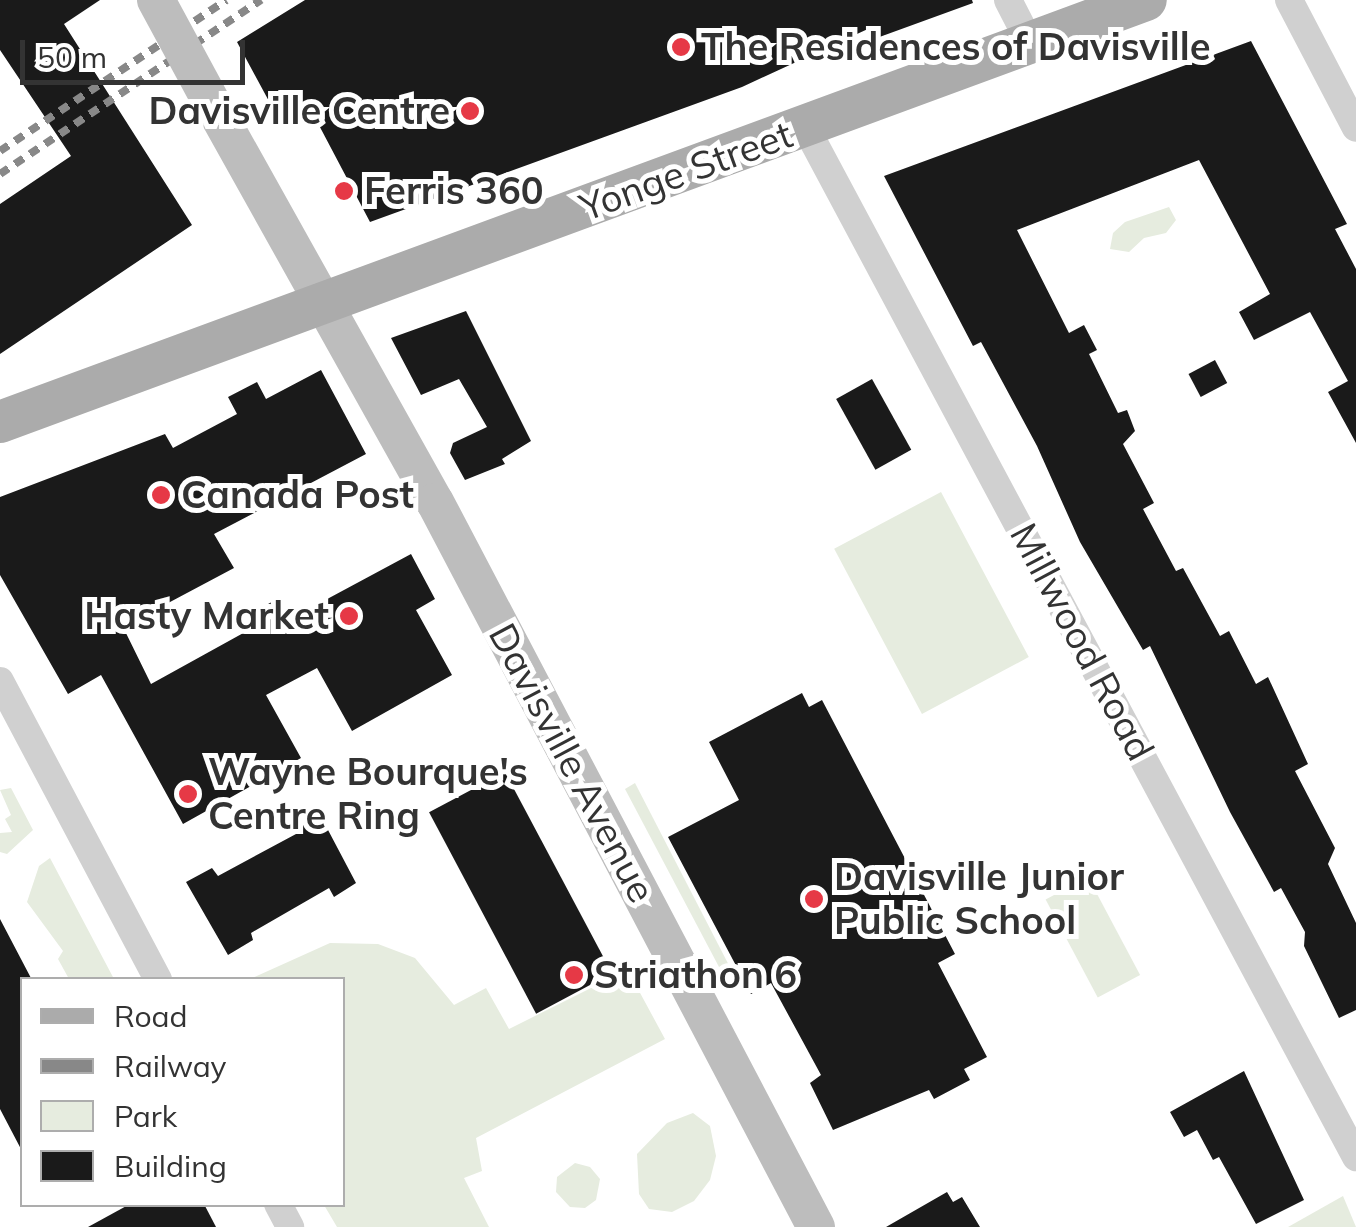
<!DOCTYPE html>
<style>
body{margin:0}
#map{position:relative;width:1356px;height:1227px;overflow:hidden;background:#fff;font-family:Mulish,sans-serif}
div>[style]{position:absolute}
.green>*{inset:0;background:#e6ecdf;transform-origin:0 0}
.building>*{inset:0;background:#1a1a1a;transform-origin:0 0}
.street>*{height:28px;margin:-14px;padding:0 14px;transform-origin:14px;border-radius:14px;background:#d0d0d0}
.secondary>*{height:38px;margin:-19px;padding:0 19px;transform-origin:19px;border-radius:19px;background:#bdbdbd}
.primary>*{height:42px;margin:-21px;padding:0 21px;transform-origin:21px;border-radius:21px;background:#ababab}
.rail>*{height:8px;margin-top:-4px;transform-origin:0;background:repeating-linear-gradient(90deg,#888 0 10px,transparent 0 18px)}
.secondary-bridge>*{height:38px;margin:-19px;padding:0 19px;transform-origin:19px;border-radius:19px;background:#bdbdbd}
.dots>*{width:28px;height:28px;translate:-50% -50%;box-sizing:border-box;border:5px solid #fff;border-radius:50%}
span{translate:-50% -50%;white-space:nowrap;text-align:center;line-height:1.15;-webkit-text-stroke:10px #fff;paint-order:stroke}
.poi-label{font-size:38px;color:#333;font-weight:700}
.left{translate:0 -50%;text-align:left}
.right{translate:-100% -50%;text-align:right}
.street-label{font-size:38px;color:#333}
.legend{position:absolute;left:20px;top:977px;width:325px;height:230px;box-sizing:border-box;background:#fff;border:2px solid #adadad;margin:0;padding:12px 18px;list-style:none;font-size:30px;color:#333}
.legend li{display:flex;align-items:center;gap:20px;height:50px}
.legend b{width:50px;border:2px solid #adadad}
.scale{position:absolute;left:20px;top:40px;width:225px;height:45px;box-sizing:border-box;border:5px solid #333;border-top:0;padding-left:12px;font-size:30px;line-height:35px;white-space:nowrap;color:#333;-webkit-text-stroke:8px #fff;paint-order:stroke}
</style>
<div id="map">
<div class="green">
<div style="clip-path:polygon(1169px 207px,1176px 220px,1166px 233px,1144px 238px,1129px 252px,1110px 249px,1113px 233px,1125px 222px)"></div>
<div style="left:941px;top:492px;width:187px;height:121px;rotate:62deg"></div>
<div style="clip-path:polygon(635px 783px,736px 979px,728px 984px,625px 789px)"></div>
<div style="clip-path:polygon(11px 788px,33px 830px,7px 854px,0 852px,0 833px,12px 832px,5px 819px,11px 815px,0 790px)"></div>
<div style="clip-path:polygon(50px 858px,114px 979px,69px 979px,58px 959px,63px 951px,27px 902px,39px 866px)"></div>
<div style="left:1088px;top:877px;width:111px;height:48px;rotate:62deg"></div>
<div style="clip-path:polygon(330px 943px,378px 944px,415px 958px,454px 1005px,486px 988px,509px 1029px,613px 977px,632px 978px,665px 1039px,476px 1138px,482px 1171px,464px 1178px,489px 1227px,337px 1227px,324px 1205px,342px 1204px,342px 980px,250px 979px)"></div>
<div style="clip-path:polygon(693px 1113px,710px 1126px,716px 1156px,710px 1180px,694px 1201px,672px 1212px,649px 1209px,639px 1194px,637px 1154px,667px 1123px)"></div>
<div style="clip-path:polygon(575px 1163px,590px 1167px,600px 1179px,596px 1200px,585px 1208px,570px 1207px,556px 1192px,557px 1177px)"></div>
<div style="clip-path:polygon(1343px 1196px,1356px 1227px,1288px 1227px)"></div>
</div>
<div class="building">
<div style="clip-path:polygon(0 0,100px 0,64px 24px,192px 225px,0 354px,0 204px,71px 156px,0 50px)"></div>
<div style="clip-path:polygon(305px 0,972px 0,973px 3px,874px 39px,870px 28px,742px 87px,370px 222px,312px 112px,284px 129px,237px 42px)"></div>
<div style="clip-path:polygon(1251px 41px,1347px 224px,1335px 229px,1356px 269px,1356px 443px,1328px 392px,1348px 381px,1310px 312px,1254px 340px,1239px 312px,1270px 294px,1199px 160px,1017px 230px,1069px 333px,1084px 325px,1097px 350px,1089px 354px,1118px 413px,1127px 410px,1135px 431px,1123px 444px,1154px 503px,1143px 509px,1176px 571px,1183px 568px,1220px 636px,1229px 631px,1256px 684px,1268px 677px,1308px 764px,1295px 771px,1335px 848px,1328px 864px,1356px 923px,1356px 1010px,1339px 1018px,1304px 946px,1305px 932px,1281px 888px,1274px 892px,1230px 812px,1150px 646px,1143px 650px,1080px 542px,1037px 446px,981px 342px,973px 346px,884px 176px)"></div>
<div style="clip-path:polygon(466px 311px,531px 441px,502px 459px,505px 464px,465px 480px,450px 453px,453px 443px,487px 427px,459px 379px,421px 395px,391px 338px)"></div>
<div style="left:1215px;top:360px;width:26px;height:30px;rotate:62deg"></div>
<div style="clip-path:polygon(321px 370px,366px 454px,214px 534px,234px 568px,123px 627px,151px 684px,256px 626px,250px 614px,279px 598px,290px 619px,411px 554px,435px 599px,416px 610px,452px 675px,352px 731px,317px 668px,266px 695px,301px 758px,183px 824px,101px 675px,68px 694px,0 575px,0 497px,165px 434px,173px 448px,237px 414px,228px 397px,257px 382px,266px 399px)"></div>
<div style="left:872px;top:379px;width:81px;height:41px;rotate:61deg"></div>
<div style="clip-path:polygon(802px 693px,809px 707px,822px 700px,955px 954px,938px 963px,987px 1057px,964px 1069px,970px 1080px,934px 1099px,929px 1090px,833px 1130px,810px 1083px,821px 1075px,771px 983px,751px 994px,668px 837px,739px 800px,709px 742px)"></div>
<div style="left:505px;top:772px;width:228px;height:86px;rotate:62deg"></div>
<div style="clip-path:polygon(318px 811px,356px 883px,334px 897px,329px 888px,251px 933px,253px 940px,228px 955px,186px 882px,212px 868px,218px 876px,296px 834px,293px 825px)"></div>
<div style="clip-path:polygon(0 919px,32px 980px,22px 980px,22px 1151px,0 1109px)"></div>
<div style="clip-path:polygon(1244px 1071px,1304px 1200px,1256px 1224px,1219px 1157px,1213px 1160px,1197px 1130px,1184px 1137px,1170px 1112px)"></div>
<div style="clip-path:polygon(947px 1192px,953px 1202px,962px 1197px,980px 1227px,886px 1227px)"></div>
<div style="clip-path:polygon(130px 1204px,204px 1204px,216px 1227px,88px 1227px)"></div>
</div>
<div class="street">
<div style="left:1008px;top:0;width:48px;rotate:62.9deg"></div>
<div style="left:1289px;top:0;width:144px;rotate:62.4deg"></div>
<div style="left:806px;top:128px;width:1167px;rotate:61.88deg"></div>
<div style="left:0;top:681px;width:338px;rotate:62.1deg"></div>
<div style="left:278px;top:1204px;width:26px;rotate:62deg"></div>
</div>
<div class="secondary">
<div style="left:215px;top:109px;width:450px;rotate:60.8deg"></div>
<div style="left:435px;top:502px;width:819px;rotate:62.28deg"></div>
</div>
<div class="primary">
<div style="left:0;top:422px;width:1221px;rotate:-20.22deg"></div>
</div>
<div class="rail">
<div style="left:0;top:151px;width:272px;rotate:-33.7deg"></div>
<div style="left:0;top:174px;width:314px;rotate:-33.7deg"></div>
</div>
<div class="secondary-bridge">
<div style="left:156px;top:0;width:124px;rotate:61.6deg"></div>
</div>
<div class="dots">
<div style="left:681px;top:47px;background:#e63946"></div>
<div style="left:470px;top:111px;background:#e63946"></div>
<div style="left:344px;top:191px;background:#e63946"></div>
<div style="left:161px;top:495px;background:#e63946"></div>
<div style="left:349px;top:616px;background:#e63946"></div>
<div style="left:188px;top:794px;background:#e63946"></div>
<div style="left:814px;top:899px;background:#e63946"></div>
<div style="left:574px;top:975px;background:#e63946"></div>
</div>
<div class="poi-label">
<span class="left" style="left:701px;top:47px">The Residences of Davisville</span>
<span class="right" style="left:450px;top:111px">Davisville Centre</span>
<span class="left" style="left:364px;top:191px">Ferris 360</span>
<span class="left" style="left:181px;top:495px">Canada Post</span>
<span class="right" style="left:329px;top:616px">Hasty Market</span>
<span class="left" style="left:208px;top:794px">Wayne Bourque's<br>Centre Ring</span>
<span class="left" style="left:834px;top:899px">Davisville Junior<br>Public School</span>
<span class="left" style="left:594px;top:975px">Striathon 6</span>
</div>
<div class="street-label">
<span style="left:686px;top:171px;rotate:-20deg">Yonge Street</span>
<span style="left:1082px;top:642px;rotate:62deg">Millwood Road</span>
<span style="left:572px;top:763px;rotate:62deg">Davisville Avenue</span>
</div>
<ul class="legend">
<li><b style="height:12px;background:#ababab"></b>Road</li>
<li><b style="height:12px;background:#888"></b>Railway</li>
<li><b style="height:28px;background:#e6ecdf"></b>Park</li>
<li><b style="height:28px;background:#1a1a1a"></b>Building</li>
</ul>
<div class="scale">50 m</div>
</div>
